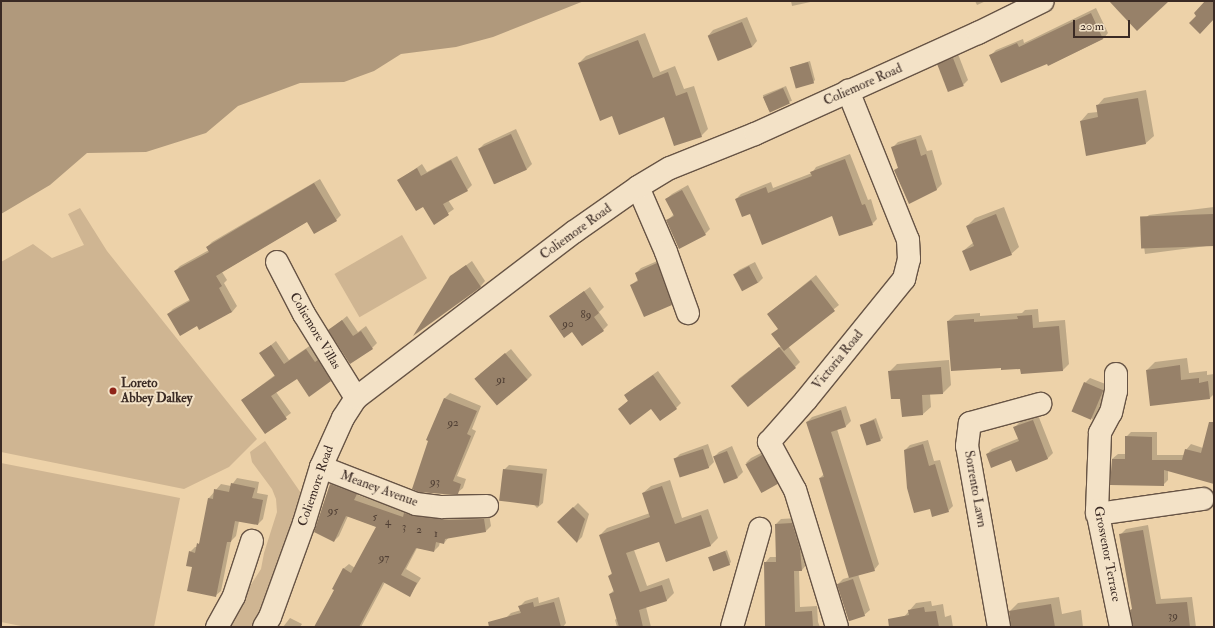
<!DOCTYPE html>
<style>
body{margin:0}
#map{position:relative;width:1215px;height:628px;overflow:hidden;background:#edd2a9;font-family:"IM FELL Double Pica",serif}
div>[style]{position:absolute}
.green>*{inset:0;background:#cfb592;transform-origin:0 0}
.water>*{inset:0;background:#b0997c}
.shadow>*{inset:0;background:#0003;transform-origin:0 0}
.building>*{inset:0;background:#978169;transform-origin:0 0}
.roads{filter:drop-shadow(1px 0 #675445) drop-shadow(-1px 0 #675445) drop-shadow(0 1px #675445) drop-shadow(0 -1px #675445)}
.minor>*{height:22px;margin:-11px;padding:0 11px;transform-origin:11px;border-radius:11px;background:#f3e2c7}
.dots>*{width:11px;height:11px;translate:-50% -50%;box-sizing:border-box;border:2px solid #f3e2c7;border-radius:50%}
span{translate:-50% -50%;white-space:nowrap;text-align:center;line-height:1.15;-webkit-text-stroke:4px #f3e2c7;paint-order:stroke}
.number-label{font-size:11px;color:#514035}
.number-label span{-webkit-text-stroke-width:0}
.street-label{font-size:13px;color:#3a2a24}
.poi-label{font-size:13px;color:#3a2a24;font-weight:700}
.left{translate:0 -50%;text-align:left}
.frame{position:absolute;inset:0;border:2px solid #3a2a24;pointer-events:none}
.scale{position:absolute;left:1073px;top:20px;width:57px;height:18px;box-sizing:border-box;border:2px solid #3a2a24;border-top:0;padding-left:5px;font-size:12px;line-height:14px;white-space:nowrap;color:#3a2a24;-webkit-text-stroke:3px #f3e2c7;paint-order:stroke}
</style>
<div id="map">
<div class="green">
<div style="clip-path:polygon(80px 208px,107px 251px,257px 439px,229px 467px,184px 489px,1px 452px,1px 262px,33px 244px,52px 258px,84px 245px,68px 214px)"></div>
<div style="left:402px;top:235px;width:50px;height:78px;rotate:60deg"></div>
<div style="clip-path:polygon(265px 441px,303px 496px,257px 627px,224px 627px,261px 569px,264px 553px,277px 512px,276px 499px,272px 489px,252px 462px,250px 452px)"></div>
<div style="clip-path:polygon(1px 463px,180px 498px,154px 627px,26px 627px,1px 622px)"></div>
</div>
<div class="water">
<div style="clip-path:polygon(1px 1px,584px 1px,493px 37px,456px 47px,401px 54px,374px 71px,344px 82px,300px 83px,238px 106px,206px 133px,146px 152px,87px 153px,50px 185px,1px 214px)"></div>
</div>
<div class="shadow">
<div style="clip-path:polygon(791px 1px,815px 1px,792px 6px)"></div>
<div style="clip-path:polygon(975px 1px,986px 1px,977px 5px)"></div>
<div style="clip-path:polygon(1096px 8px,1108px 33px,1103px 39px,1049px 65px,1047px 62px,990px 56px,996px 50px,1023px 39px,1024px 43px)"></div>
<div style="clip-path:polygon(747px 17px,757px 41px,752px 47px,708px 36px,713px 30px)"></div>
<div style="clip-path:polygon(645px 33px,660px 72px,675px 66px,684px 89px,694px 86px,708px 129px,701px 136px,579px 63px,586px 56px)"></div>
<div style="clip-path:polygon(958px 54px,968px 80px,963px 85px,938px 66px,943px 60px)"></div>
<div style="clip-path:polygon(810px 61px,815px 80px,813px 82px,791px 67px)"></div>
<div style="left:786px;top:86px;width:16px;height:25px;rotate:68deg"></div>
<div style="clip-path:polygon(1146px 90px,1154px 136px,1146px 143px,1087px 155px,1081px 121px,1088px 113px,1098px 112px,1097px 106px,1104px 98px)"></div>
<div style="clip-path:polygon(516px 129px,532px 164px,527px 169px,495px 184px,479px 149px,484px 144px)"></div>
<div style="clip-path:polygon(921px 135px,927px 151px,932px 150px,942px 184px,937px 189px,909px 203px,895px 170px,899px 167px,892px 148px,898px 142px)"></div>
<div style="clip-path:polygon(850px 154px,868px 200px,871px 199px,877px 219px,872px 224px,833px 215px,751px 213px,736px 199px,741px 194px,771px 182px,773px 188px,812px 173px,816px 167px)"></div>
<div style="clip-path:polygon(457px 156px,472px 185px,467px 190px,448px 200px,454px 209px,434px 223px,423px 206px,399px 180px,422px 164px,427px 172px)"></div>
<div style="clip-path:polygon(320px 179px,341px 215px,336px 220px,308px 221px,222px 272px,227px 280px,224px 283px,237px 306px,232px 312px,198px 325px,168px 314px,173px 309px,191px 299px,175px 271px,180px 266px,209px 250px,207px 247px,212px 242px)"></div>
<div style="clip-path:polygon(688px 185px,710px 229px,705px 234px,667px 221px,674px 214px,666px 199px,672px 194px)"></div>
<div style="clip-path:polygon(1004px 207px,1019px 247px,1011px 254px,963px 251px,974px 242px,967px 226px,975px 218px)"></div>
<div style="clip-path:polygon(1214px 207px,1214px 245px,1145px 254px,1141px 222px,1149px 215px)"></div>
<div style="clip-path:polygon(662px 259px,677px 299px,671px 305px,631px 285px,639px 279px,636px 273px,641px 268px)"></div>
<div style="clip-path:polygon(472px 261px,485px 281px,480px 287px,451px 276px)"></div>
<div style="clip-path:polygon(755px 262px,763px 278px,758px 283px,734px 275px,739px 270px)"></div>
<div style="clip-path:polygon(816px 275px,839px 305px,788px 346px,800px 362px,795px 367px,737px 380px,781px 346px,779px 328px,768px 314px)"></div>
<div style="clip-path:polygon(590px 287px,604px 307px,599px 312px,608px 325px,603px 330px,572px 331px,550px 316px)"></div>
<div style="clip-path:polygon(1038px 309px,1039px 322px,1065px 320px,1069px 364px,1063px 370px,1021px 368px,948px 321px,955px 315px,980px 313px,980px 316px,1022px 313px,1025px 310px)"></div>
<div style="clip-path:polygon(347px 316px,358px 332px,366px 326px,377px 343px,372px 348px,330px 330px)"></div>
<div style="clip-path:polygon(276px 341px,289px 360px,311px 345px,335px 376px,330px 381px,297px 378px,276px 392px,291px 413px,265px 433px,242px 400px,275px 375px,261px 353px)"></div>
<div style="clip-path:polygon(511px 349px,532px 375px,527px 380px,480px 374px)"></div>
<div style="clip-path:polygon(1187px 358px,1189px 373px,1207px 371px,1207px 375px,1214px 374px,1214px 394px,1210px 398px,1147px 370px,1155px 362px)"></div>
<div style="clip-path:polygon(949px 360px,951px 385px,943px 393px,930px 394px,931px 407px,923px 414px,901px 398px,890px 371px,897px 364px)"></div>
<div style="clip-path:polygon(658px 371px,681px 403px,676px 408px,619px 409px,629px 400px,625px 395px,631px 390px)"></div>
<div style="clip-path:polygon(1090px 378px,1108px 385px,1097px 414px,1092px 420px,1085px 383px)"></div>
<div style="clip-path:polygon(450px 393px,481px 406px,472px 429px,476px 431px,457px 476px,466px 479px,463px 488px,457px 493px,429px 441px,445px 398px)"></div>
<div style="clip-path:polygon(846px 406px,851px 421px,846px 426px,837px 429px,879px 564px,874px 570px,858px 574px,870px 610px,864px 615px,838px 584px,843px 579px,850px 577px,820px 478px,824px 474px,807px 422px,812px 417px)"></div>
<div style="clip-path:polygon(1038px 415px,1053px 453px,1047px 459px,1012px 459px,987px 454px,992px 449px,1019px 438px,1015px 427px,1020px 422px)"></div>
<div style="clip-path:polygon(876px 418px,883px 438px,880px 440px,861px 425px)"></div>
<div style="clip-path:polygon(1131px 432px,1157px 432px,1157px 455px,1185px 455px,1186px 450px,1191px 444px,1203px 448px,1214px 435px,1214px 483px,1168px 470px,1168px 480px,1163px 485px,1112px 459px,1118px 454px,1126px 454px,1126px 437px)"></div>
<div style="clip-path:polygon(928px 440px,934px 461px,940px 460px,953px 506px,948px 511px,905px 450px,910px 445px)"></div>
<div style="clip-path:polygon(708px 444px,714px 462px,708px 468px,675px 459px,680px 454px)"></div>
<div style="clip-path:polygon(732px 446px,743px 472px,738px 477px,725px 482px,714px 457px,719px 452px)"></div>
<div style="clip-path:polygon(767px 450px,782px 478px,777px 483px,746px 463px,751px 458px)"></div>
<div style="clip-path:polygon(509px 465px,547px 469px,543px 503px,537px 508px,504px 470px)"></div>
<div style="clip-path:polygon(237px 478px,259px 482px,257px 493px,268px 495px,263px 519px,258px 524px,239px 521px,236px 536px,231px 541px,221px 591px,215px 596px,194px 566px,190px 552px,195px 547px,197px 547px,201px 541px,209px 498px,221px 484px,231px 486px)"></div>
<div style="clip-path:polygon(336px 479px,361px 489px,358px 495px,406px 512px,489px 514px,491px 526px,486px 531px,449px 537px,444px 543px,440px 542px,439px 546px,434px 551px,417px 548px,406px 569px,421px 578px,410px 595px,385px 582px,361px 627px,332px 627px,335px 590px,343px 569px,349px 564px,355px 568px,377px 527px,348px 516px,339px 536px,334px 541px,331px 484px)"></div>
<div style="clip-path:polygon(670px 480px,682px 518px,708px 509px,718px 538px,711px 545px,666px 560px,660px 541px,634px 550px,647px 586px,669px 578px,674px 593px,667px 600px,646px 607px,651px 627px,617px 627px,615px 620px,617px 618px,610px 594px,614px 590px,609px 576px,613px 572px,600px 535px,607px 528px,650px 513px,643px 493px,651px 486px)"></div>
<div style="clip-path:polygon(578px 503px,589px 514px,582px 537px,577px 542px,559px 522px)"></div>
<div style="clip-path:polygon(797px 518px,807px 564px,802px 570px,799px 570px,800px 607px,817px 606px,818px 622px,820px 627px,766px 627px,765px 563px,770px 557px,777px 557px,776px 524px,781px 519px)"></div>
<div style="clip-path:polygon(1148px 525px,1161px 599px,1192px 597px,1196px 627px,1134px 627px,1133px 608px,1120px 535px,1126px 529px)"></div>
<div style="clip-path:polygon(727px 550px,731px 562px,729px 564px,710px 557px)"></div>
<div style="clip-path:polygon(538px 597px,539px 603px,559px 597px,566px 623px,563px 627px,508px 627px,506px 618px,511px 613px,521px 610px,520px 606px,525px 601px)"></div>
<div style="clip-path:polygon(1059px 597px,1062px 614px,1081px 610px,1083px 627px,1012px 627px,1010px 611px,1018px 603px)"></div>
<div style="clip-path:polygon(931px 601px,932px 606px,943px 604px,945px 617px,951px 615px,953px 627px,905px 627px,904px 617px,909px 611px,916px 603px)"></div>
<div style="clip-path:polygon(290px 618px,302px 624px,300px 627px,283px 627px)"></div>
</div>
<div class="building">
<div style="clip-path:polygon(1109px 1px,1169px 1px,1137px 31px)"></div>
<div style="clip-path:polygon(1205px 1px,1214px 1px,1214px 19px,1200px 34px,1189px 23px,1196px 16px,1194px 13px)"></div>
<div style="clip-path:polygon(1091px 13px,1103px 39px,1048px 66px,1047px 64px,1001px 83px,989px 55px,1017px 43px,1019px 47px)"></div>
<div style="left:742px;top:22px;width:27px;height:37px;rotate:68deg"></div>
<div style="clip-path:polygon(638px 40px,653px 78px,668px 72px,676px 96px,687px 92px,702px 137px,674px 146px,664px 117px,619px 135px,612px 116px,600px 121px,578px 63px)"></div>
<div style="left:953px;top:58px;width:30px;height:17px;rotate:69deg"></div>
<div style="left:808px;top:62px;width:22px;height:19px;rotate:74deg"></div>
<div style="left:783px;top:88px;width:17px;height:22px;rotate:66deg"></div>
<div style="clip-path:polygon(1138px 98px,1146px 144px,1086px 156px,1080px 121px,1098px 117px,1096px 105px)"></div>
<div style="left:511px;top:134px;width:39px;height:36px;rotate:66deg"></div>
<div style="clip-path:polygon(916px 139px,921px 156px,926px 154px,937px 190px,909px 204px,894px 170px,898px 168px,891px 147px)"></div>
<div style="clip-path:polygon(845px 159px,862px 205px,865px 204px,873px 225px,839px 236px,832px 216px,762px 245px,750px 214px,742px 217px,735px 199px,766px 187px,768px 193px,812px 176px,810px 172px)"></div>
<div style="clip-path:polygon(451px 160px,468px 191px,443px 204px,449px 215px,434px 225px,423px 207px,416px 211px,397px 180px,417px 168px,421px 176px)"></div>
<div style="clip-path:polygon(314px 183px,337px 221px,314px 234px,307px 222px,216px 276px,222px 286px,219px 288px,232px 312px,199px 330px,197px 326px,180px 336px,167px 314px,190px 301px,174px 271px,209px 252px,206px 247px)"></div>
<div style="clip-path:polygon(682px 190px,706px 235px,679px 249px,666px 220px,674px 216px,665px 199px)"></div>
<div style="clip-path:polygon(996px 214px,1012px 255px,970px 271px,962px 251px,974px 246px,966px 226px)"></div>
<div style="left:1213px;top:214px;width:32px;height:73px;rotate:88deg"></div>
<div style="clip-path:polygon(657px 263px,672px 305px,644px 317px,630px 285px,638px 281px,635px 273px)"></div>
<div style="clip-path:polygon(466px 265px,481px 287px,413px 336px,450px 276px)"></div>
<div style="left:749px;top:266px;width:19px;height:18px;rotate:62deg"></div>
<div style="clip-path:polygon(811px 280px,835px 311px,784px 351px,771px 334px,778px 329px,767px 314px)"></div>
<div style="clip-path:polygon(584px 291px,599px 313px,594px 317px,604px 331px,582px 346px,572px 332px,564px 338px,549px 316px)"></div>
<div style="clip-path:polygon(1032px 315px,1033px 328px,1059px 326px,1063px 371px,1021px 374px,1020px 369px,1001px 370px,1001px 368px,951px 371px,947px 321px,974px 319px,974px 322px,1018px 319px,1017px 316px)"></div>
<div style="clip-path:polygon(342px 320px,353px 336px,361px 331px,373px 349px,350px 364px,328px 330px)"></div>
<div style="clip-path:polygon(271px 345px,284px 364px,306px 349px,315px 362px,318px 360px,331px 381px,309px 397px,297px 379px,271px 396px,287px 419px,265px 434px,241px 400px,275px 376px,259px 353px)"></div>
<div style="left:779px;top:347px;width:27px;height:62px;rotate:51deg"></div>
<div style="left:505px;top:353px;width:35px;height:40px;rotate:50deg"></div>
<div style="clip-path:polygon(1180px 365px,1181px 380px,1199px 378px,1199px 383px,1208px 381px,1210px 399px,1150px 406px,1146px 370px)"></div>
<div style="clip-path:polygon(941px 367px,943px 394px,922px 395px,923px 415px,902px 417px,900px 399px,891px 399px,888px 371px)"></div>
<div style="clip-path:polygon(653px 375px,677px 409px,660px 421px,651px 409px,630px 425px,618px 409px,628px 401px,624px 395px)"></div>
<div style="left:1084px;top:382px;width:21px;height:32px;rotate:23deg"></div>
<div style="clip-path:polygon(444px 398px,477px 411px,467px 434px,471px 436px,453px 481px,461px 484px,458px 494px,443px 494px,419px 492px,412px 489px,428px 441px,426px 440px)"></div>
<div style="clip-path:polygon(841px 410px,846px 427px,831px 432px,875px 571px,849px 578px,819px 478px,824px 477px,806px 422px)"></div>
<div style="left:874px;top:420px;width:22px;height:15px;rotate:72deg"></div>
<div style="clip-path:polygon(1033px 420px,1048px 459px,1016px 472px,1011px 460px,991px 468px,986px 454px,1019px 441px,1013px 427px)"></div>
<div style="clip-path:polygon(1209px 422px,1214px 422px,1214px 484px,1164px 470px,1164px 486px,1110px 485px,1112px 459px,1125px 459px,1125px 436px,1152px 437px,1152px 460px,1182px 460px,1185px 449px,1201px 453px)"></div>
<div style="clip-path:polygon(923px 444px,929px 466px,935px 464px,949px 512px,932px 517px,930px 509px,914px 513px,907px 488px,904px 450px)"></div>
<div style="left:703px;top:449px;width:20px;height:31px;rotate:72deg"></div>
<div style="left:727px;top:451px;width:29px;height:15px;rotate:68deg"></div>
<div style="left:762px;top:455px;width:33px;height:19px;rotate:61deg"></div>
<div style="left:503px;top:469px;width:40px;height:32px;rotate:7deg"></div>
<div style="clip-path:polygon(231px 483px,255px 488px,252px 498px,263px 500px,258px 525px,235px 521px,231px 542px,227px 542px,216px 597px,187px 591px,192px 567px,186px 566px,189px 551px,195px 553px,197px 543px,199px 544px,208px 498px,213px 499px,214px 489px,229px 492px)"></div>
<div style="clip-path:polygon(330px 484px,357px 494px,354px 500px,403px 517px,404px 513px,415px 516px,449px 520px,484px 519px,486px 532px,445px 539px,444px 544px,436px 542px,434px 552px,416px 548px,401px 575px,417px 583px,410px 597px,383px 582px,359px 627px,314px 627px,334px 590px,332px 589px,343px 568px,351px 573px,376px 527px,346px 516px,334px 542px,314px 532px)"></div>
<div style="clip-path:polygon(662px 486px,675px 524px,701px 515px,711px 546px,666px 562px,659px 542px,626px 553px,640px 592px,662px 585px,667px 601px,639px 610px,643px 627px,619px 627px,609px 594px,614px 592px,608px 576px,612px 574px,599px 535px,650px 517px,642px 493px)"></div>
<div style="clip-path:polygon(573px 507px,585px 519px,577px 543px,557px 522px)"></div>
<div style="clip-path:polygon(792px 523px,800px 549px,802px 571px,794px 571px,795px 612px,812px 611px,813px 627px,765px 627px,764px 562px,776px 562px,775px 524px)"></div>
<div style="clip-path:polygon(1143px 530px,1156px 604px,1187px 602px,1190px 627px,1133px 627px,1130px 610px,1132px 609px,1119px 534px)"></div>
<div style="left:725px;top:551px;width:15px;height:18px;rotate:70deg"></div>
<div style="left:853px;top:579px;width:39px;height:17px;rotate:72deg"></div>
<div style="clip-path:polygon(533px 602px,534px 607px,554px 602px,561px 627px,489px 627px,488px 622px,521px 613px,518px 606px)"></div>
<div style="clip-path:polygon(1051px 604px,1055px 627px,1011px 627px,1009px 611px)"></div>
<div style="clip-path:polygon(924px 607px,925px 612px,936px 611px,939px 627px,889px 627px,888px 619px,909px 615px,908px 610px)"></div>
</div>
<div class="roads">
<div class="minor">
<div style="left:638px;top:187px;width:71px;rotate:66.7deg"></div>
<div style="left:666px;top:252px;width:65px;rotate:70.2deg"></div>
<div style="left:277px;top:262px;width:59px;rotate:62.6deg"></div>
<div style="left:304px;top:314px;width:99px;rotate:58.2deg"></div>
<div style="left:1116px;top:374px;width:17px;rotate:90deg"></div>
<div style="left:1116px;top:391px;width:22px;rotate:103deg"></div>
<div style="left:1111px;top:412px;width:24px;rotate:118deg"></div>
<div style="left:1100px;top:433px;width:77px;rotate:92.2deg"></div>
<div style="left:1097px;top:510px;width:119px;rotate:78.4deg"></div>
<div style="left:321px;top:467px;width:102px;rotate:21.3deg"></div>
<div style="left:416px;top:504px;width:26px;rotate:7deg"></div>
<div style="left:442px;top:507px;width:45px;rotate:-1.3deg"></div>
<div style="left:1097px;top:514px;width:107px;rotate:-8.1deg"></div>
<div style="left:217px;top:627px;width:35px;rotate:-61deg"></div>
<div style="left:234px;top:596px;width:58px;rotate:-71.9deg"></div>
<div style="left:264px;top:627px;width:12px;rotate:-59deg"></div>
<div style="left:270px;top:617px;width:100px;rotate:-70.1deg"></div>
<div style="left:304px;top:523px;width:59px;rotate:-73.1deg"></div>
<div style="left:321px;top:467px;width:54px;rotate:-65.8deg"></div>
<div style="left:343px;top:418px;width:24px;rotate:-57deg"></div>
<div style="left:356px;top:398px;width:274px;rotate:-37.3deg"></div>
<div style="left:574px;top:232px;width:78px;rotate:-35.1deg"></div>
<div style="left:638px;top:187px;width:37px;rotate:-31deg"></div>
<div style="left:670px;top:168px;width:92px;rotate:-21.8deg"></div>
<div style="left:755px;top:134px;width:245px;rotate:-24.4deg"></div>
<div style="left:978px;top:33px;width:72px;rotate:-26.2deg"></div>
<div style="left:732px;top:627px;width:102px;rotate:-74.1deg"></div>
<div style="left:837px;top:627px;width:143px;rotate:-107deg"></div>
<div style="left:795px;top:490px;width:55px;rotate:-118.4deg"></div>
<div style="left:769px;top:442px;width:56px;rotate:-48.6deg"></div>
<div style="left:806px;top:400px;width:156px;rotate:-51deg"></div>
<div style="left:904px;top:279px;width:21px;rotate:-76deg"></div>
<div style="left:909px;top:259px;width:19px;rotate:-93deg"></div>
<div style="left:908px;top:240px;width:161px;rotate:-111.9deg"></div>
<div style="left:999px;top:627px;width:184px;rotate:-100deg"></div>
<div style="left:967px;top:446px;width:23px;rotate:-83deg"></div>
<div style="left:970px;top:423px;width:73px;rotate:-15.2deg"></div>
</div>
</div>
<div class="dots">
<div style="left:113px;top:391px;background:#8f2418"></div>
</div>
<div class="number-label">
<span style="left:586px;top:315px">89</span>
<span style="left:568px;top:324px">90</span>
<span style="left:501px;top:380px">91</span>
<span style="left:453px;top:423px">92</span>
<span style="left:435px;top:482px">93</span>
<span style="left:333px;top:511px">95</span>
<span style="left:375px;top:517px">5</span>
<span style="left:388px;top:522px">4</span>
<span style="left:404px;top:527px">3</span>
<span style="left:419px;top:530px">2</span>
<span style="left:436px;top:534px">1</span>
<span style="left:384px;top:558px">97</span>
<span style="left:1173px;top:616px">39</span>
</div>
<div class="street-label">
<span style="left:863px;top:85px;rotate:-24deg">Coliemore Road</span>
<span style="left:576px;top:232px;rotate:-36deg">Coliemore Road</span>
<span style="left:315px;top:331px;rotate:59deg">Coliemore Villas</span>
<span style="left:838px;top:360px;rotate:-51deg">Victoria Road</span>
<span style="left:316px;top:486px;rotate:-71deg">Coliemore Road</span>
<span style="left:379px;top:489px;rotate:20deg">Meaney Avenue</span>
<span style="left:975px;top:489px;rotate:80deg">Sorrento Lawn</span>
<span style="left:1107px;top:554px;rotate:79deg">Grosvenor Terrace</span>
</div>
<div class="poi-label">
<span class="left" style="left:121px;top:391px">Loreto<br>Abbey Dalkey</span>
</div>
<div class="frame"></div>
<div class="scale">20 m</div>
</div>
